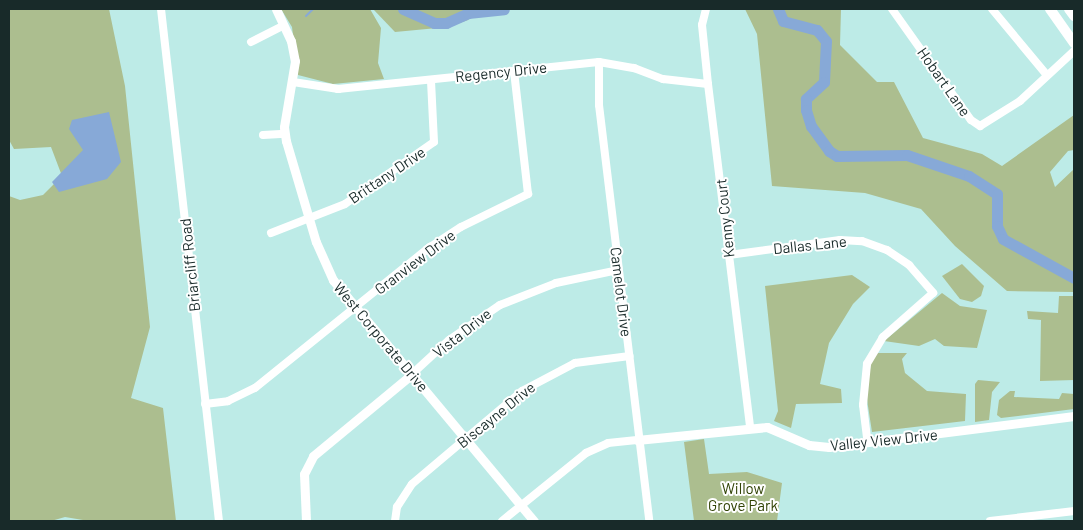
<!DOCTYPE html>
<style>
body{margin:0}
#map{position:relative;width:1083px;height:530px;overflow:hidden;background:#bdebe7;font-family:Barlow,sans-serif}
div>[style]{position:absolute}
.green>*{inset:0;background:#acbe8f}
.water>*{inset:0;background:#87a9d7}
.stream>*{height:2px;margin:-1px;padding:0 1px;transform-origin:1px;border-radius:1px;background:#87a9d7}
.river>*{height:11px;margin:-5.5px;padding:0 5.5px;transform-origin:5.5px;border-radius:5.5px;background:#87a9d7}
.minor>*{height:8px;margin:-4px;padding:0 4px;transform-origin:4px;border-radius:4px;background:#fff}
.tertiary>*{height:9px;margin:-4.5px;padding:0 4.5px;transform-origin:4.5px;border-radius:4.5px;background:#fff}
.secondary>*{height:10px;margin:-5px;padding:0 5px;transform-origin:5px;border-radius:5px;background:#fff}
span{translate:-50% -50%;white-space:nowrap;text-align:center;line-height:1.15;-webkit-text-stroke:4px #fff;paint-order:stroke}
.street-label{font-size:15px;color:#182a29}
.park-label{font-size:15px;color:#314305}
.frame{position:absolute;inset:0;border:10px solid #182a29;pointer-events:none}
</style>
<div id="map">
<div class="green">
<div style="clip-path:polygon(9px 9px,109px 9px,125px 86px,150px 327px,131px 398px,163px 408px,176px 521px,89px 521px,65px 517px,51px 521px,9px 521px,9px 196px,20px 200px,43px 195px,62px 176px,51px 147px,14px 149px,9px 140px)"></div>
<div style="clip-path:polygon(281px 9px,370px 9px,381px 28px,378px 63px,384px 79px,333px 84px,298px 75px,292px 27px)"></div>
<div style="clip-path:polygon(373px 9px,478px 9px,468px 20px,448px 27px,395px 32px)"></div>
<div style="clip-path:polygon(745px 9px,841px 9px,840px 45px,877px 82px,894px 82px,923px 138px,982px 154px,1002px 166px,1074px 115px,1074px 150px,1068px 151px,1050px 172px,1055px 187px,1074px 169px,1074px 292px,1007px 291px,955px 246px,921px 209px,865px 193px,772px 186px,757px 34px)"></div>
<div style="clip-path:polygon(962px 264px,984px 286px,981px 296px,972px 302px,960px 299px,942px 276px)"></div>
<div style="clip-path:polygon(852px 275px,870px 287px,853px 304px,829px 343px,820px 384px,841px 389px,842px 403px,796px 404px,791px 428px,774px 421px,778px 411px,765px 286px)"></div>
<div style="clip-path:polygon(942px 293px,960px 306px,987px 310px,977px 348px,944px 346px,935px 339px,919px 346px,884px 341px)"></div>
<div style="clip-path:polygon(1059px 296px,1074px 296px,1074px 380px,1040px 381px,1041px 320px,1028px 319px,1027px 311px,1058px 313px)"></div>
<div style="clip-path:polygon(877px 353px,907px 353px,902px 359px,905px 373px,927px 391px,966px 394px,965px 421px,872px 432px,866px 393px,871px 363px)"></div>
<div style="clip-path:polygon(978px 380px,1000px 382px,992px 392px,989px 420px,975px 422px,975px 384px)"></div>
<div style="clip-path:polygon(1010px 391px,1015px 391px,1014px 397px,1059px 399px,1062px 393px,1074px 394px,1074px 409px,1001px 418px,997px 415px,999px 400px)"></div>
<div style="clip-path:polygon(704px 439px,709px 474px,747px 472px,782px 483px,777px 521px,694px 521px,684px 442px)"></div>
</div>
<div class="water">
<div style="clip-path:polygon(109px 112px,121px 162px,107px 179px,59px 192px,52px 182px,83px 150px,69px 129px,72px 120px)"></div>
</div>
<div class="stream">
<div style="left:306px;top:16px;width:10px;rotate:-45deg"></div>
</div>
<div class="river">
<div style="left:403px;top:9px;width:34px;rotate:24deg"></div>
<div style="left:434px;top:23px;width:12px"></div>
<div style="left:446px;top:23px;width:24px;rotate:-24deg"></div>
<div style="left:468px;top:13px;width:36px;rotate:-6deg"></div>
<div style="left:778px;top:9px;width:13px;rotate:67deg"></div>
<div style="left:783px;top:21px;width:35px;rotate:15deg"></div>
<div style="left:817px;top:30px;width:14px;rotate:51deg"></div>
<div style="left:826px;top:41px;width:41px;rotate:92.8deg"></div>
<div style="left:824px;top:82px;width:25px;rotate:137deg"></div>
<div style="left:806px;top:99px;width:11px;rotate:90deg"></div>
<div style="left:806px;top:110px;width:17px;rotate:73deg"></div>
<div style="left:811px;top:126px;width:31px;rotate:54deg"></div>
<div style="left:829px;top:151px;width:9px;rotate:32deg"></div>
<div style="left:837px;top:156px;width:70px;rotate:-0.8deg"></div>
<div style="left:907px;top:155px;width:65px;rotate:18.7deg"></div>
<div style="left:969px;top:176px;width:33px;rotate:33deg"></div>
<div style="left:997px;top:194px;width:32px;rotate:90deg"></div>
<div style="left:997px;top:226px;width:14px;rotate:65deg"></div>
<div style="left:1003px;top:239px;width:81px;rotate:28.8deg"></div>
</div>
<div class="minor">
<div style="left:161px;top:9px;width:515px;rotate:83.54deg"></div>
<div style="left:706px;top:9px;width:16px;rotate:104deg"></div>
<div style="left:702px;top:25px;width:59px;rotate:84.2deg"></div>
<div style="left:708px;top:84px;width:346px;rotate:83deg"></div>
<div style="left:892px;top:9px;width:136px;rotate:54.6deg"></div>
<div style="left:971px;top:120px;width:11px;rotate:34deg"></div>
<div style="left:980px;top:126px;width:47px;rotate:-32deg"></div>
<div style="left:1020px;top:101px;width:74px;rotate:-42.8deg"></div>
<div style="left:992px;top:9px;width:85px;rotate:50.3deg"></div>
<div style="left:251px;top:42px;width:37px;rotate:-27deg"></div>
<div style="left:599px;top:62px;width:43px;rotate:90deg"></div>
<div style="left:599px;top:105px;width:419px;rotate:83.1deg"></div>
<div style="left:293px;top:82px;width:46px;rotate:8.8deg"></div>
<div style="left:338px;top:89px;width:262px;rotate:-5.9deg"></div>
<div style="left:599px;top:62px;width:36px;rotate:10deg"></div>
<div style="left:634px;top:68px;width:31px;rotate:21deg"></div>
<div style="left:663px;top:79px;width:45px;rotate:6.3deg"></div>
<div style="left:263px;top:135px;width:22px;rotate:-3deg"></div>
<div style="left:271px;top:233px;width:79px;rotate:-21.4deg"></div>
<div style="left:345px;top:204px;width:108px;rotate:-34.9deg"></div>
<div style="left:434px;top:142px;width:62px;rotate:-92.8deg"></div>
<div style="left:729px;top:255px;width:112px;rotate:-7.7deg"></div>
<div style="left:840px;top:240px;width:22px;rotate:3deg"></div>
<div style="left:862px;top:241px;width:27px;rotate:20deg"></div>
<div style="left:887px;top:250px;width:27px;rotate:34deg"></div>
<div style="left:909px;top:265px;width:37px;rotate:49deg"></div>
<div style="left:933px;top:293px;width:67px;rotate:138.7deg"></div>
<div style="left:883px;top:337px;width:31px;rotate:121deg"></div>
<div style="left:867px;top:364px;width:41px;rotate:95.6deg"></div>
<div style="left:863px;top:405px;width:38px;rotate:83deg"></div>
<div style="left:412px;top:374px;width:50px;rotate:-42.6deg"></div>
<div style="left:449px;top:340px;width:62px;rotate:-34.5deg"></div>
<div style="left:500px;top:305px;width:60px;rotate:-21.4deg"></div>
<div style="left:556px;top:283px;width:63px;rotate:-11.8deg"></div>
<div style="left:205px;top:404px;width:23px;rotate:-7deg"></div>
<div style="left:228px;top:401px;width:30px;rotate:-26deg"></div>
<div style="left:255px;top:388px;width:225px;rotate:-38.9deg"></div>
<div style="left:430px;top:247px;width:37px;rotate:-33deg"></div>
<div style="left:461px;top:227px;width:75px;rotate:-26.2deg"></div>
<div style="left:528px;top:194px;width:124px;rotate:-96.5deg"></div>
<div style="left:395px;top:521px;width:14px;rotate:-82deg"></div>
<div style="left:397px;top:507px;width:27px;rotate:-57deg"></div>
<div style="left:412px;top:484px;width:144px;rotate:-40.2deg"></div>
<div style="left:522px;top:391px;width:60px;rotate:-27.8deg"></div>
<div style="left:575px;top:363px;width:55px;rotate:-7.3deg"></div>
<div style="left:502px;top:521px;width:108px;rotate:-39deg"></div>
<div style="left:586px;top:453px;width:24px;rotate:-24deg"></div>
<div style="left:608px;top:443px;width:29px;rotate:-6deg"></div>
<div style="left:990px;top:521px;width:85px;rotate:-6.8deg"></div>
</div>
<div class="tertiary">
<div style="left:276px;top:9px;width:35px;rotate:65deg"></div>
<div style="left:291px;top:41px;width:20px;rotate:79deg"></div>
<div style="left:295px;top:61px;width:67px;rotate:99.5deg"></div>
<div style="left:284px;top:127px;width:14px;rotate:82deg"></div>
<div style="left:286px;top:141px;width:105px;rotate:73.5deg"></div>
<div style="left:316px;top:242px;width:42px;rotate:65.9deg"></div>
<div style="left:333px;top:280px;width:314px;rotate:50.2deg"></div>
<div style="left:637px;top:440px;width:131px;rotate:-5.7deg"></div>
<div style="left:767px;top:427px;width:46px;rotate:23.2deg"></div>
<div style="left:809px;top:445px;width:20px;rotate:6deg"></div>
<div style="left:829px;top:447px;width:247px;rotate:-7.2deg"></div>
<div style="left:306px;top:521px;width:47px;rotate:-92.4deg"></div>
<div style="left:304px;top:474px;width:20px;rotate:-63deg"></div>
<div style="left:313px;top:456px;width:129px;rotate:-39.6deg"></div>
</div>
<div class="secondary">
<div style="left:1050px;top:9px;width:42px;rotate:54.8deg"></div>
<div style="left:1069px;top:9px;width:9px;rotate:54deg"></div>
</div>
<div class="street-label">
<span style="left:501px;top:72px;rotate:-6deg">Regency Drive</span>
<span style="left:944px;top:82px;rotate:55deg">Hobart Lane</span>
<span style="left:387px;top:175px;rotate:-34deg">Brittany Drive</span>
<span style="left:725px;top:218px;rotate:-96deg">Kenny Court</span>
<span style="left:810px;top:245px;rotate:-6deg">Dallas Lane</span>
<span style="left:415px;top:262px;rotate:-37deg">Granview Drive</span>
<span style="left:190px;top:265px;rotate:-96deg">Briarcliff Road</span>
<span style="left:621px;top:292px;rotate:83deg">Camelot Drive</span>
<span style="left:462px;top:333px;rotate:-38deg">Vista Drive</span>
<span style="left:381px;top:337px;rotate:50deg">West Corporate Drive</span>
<span style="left:496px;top:415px;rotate:-39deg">Biscayne Drive</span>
<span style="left:884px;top:440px;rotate:-6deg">Valley View Drive</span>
</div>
<div class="park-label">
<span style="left:743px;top:497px">Willow<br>Grove Park</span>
</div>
<div class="frame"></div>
</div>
